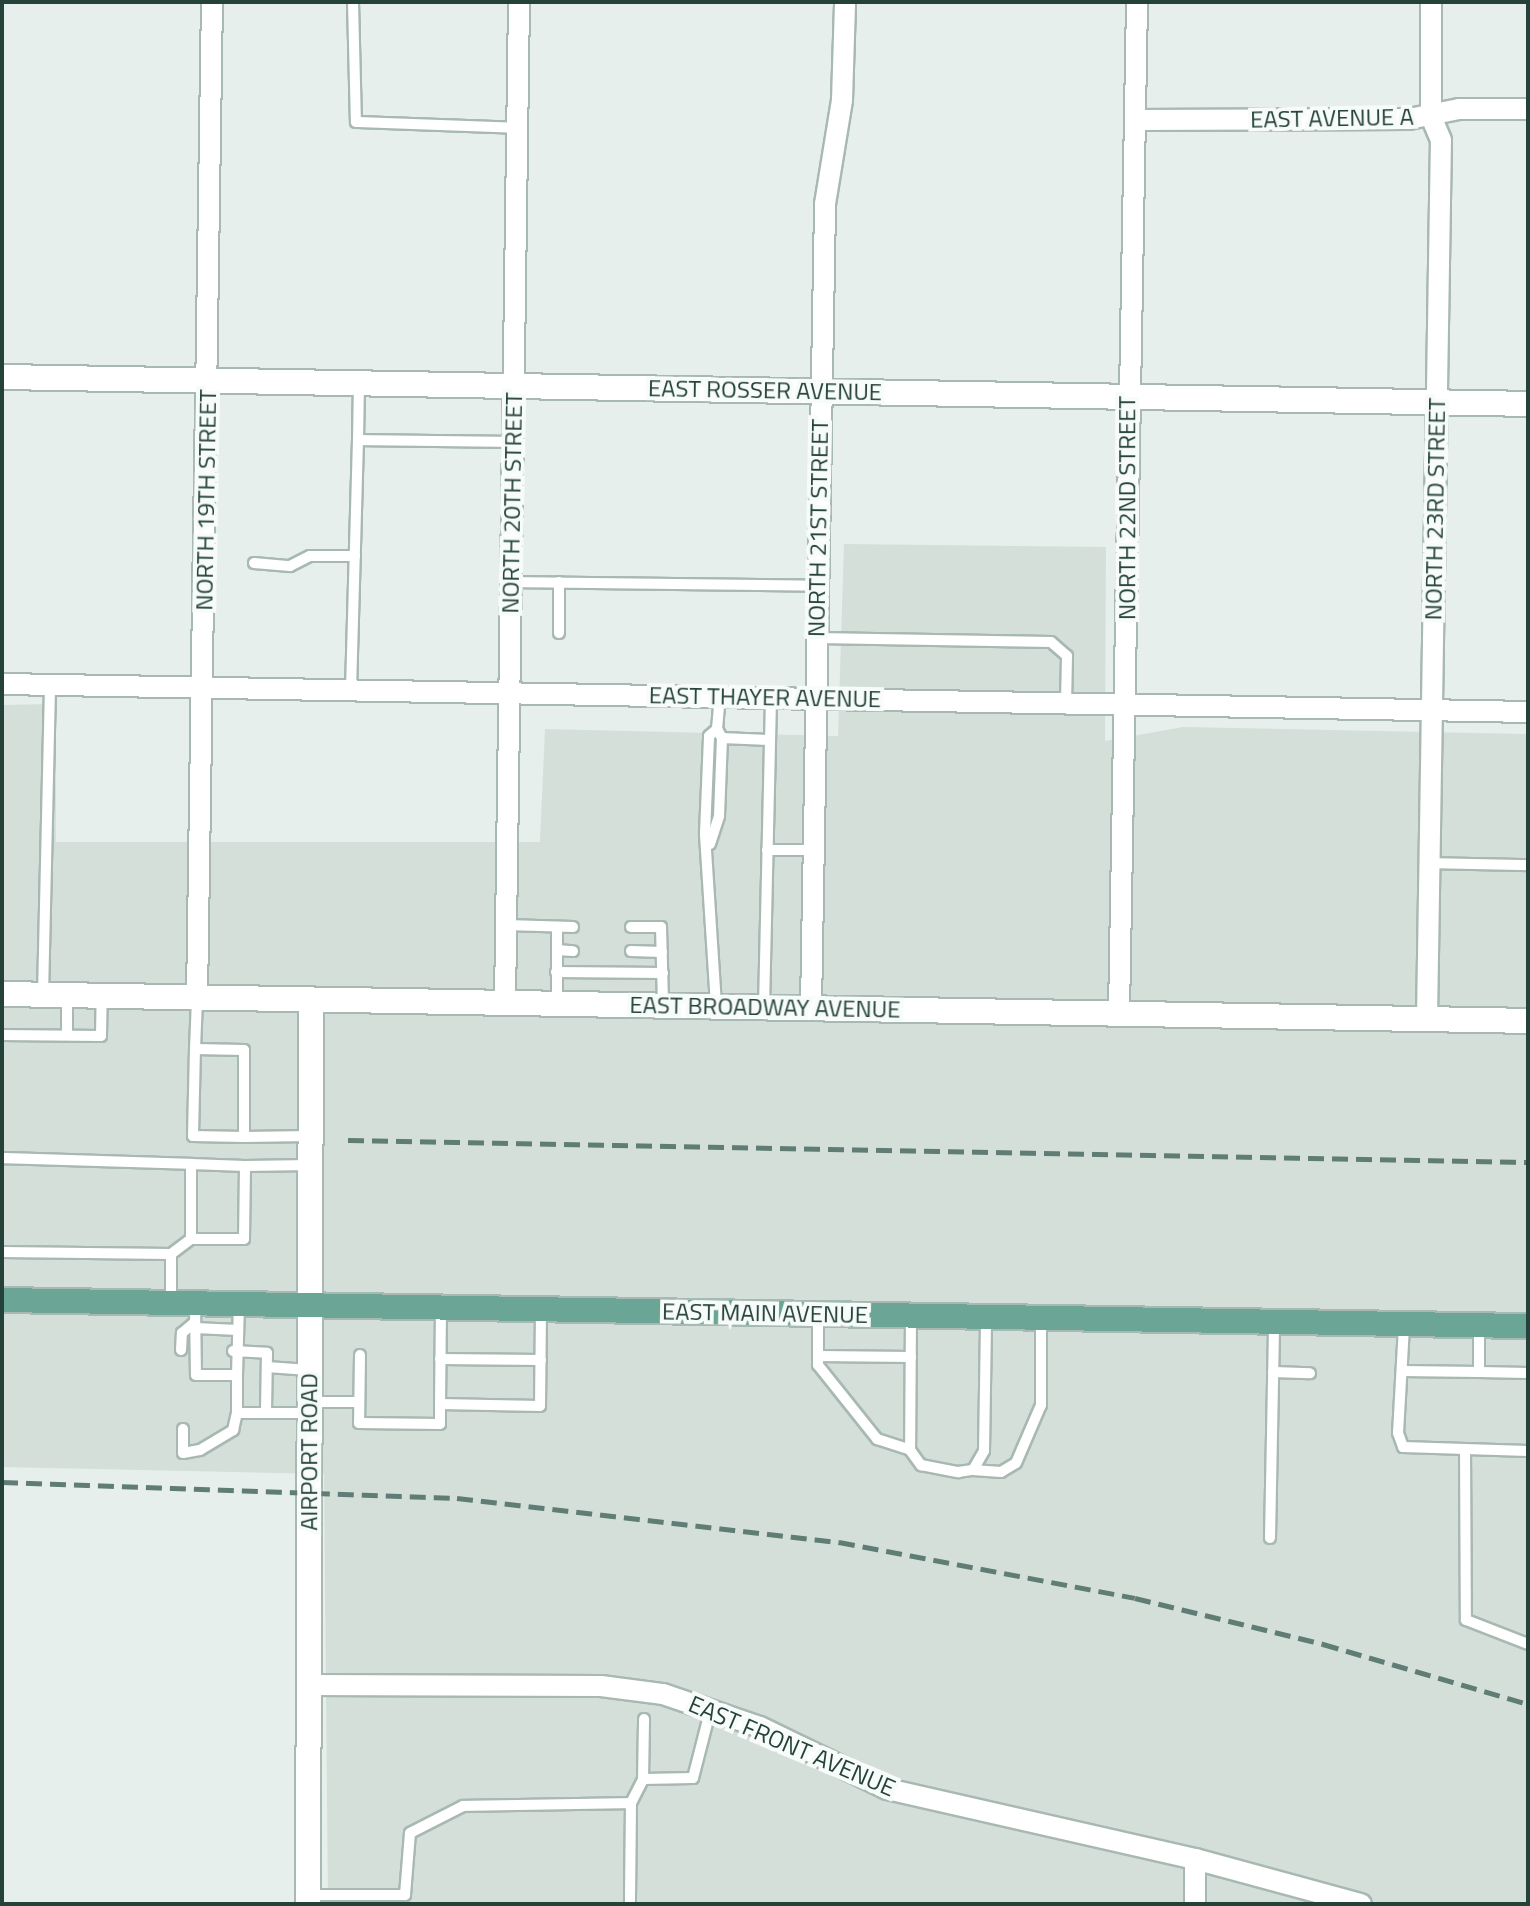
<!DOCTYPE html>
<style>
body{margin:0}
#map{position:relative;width:1530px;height:1906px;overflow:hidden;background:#e6efeb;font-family:"Titillium Web",sans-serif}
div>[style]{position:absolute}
.built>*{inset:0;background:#d4dfda}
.roads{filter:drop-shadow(2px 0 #a8b8b2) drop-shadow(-2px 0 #a8b8b2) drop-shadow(0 2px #a8b8b2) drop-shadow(0 -2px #a8b8b2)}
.lane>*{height:10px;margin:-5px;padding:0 5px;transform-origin:5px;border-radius:5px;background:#fff}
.street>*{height:20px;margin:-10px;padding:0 10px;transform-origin:10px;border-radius:10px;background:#fff}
.secondary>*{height:24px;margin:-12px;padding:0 12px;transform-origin:12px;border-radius:12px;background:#fff}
.primary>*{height:24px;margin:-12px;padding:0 12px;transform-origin:12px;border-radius:12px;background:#6aa596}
.rail>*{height:5px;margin-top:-2.5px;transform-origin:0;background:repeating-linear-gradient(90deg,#5f7d75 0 16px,transparent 0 24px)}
span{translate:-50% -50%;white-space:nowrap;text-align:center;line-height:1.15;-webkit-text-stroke:8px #f7fbf9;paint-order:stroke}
.street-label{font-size:24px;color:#24423a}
.frame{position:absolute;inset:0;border:4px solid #24423a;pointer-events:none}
</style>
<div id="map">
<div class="built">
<div style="clip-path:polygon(844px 544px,1106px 547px,1105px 741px,1183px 727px,1528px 734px,1528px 1904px,328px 1904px,324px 1474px,2px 1467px,2px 705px,56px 704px,56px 842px,540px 842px,545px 729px,838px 736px)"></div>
</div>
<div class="roads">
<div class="lane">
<div style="left:353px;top:2px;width:120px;rotate:88.6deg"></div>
<div style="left:356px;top:122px;width:161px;rotate:2.1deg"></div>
<div style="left:358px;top:440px;width:58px;rotate:-89deg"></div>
<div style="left:254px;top:563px;width:36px;rotate:5deg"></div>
<div style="left:290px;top:566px;width:22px;rotate:-27deg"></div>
<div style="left:310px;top:556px;width:45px"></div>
<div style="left:511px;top:582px;width:307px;rotate:0.7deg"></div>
<div style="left:559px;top:633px;width:51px;rotate:-90deg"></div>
<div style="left:817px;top:638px;width:234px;rotate:1deg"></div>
<div style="left:1051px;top:642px;width:21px;rotate:41deg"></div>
<div style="left:1067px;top:656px;width:46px;rotate:91.2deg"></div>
<div style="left:351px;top:690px;width:250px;rotate:-88.4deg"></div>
<div style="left:358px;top:440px;width:155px;rotate:0.7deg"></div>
<div style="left:722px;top:738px;width:47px;rotate:2.4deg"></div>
<div style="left:710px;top:844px;width:29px;rotate:-72deg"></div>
<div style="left:719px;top:816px;width:78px;rotate:-87.8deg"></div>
<div style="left:722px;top:738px;width:10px;rotate:-119deg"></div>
<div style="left:767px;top:850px;width:46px"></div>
<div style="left:1430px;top:863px;width:98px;rotate:1.2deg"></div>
<div style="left:506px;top:925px;width:67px;rotate:1.7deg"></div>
<div style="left:631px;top:927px;width:30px"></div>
<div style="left:661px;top:927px;width:77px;rotate:88.5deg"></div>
<div style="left:557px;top:950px;width:16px;rotate:4deg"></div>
<div style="left:631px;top:951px;width:31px;rotate:2deg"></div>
<div style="left:556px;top:972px;width:107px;rotate:0.5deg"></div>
<div style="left:43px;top:995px;width:310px;rotate:-88.7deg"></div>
<div style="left:557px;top:1004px;width:77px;rotate:-90deg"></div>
<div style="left:716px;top:1005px;width:172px;rotate:-93.7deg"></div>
<div style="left:705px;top:833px;width:97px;rotate:-87.6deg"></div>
<div style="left:709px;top:736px;width:11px;rotate:-41deg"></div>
<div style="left:717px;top:729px;width:33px;rotate:-85deg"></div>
<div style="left:764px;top:1007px;width:310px;rotate:-88.7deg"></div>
<div style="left:2px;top:1035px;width:99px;rotate:0.6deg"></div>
<div style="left:101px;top:1036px;width:39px;rotate:-89deg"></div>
<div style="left:67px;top:1035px;width:40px;rotate:-90deg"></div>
<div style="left:195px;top:1049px;width:50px;rotate:-87.7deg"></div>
<div style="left:244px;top:1137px;width:51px;rotate:-178.9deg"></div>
<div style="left:193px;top:1136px;width:87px;rotate:-88.7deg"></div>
<div style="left:195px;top:1049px;width:49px;rotate:1.2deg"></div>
<div style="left:244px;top:1050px;width:87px;rotate:90deg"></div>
<div style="left:244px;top:1137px;width:65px;rotate:-0.9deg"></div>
<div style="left:2px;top:1158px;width:189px;rotate:1.8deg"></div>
<div style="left:191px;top:1239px;width:75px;rotate:-90deg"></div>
<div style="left:191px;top:1164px;width:54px;rotate:2.1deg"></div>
<div style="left:2px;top:1252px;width:169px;rotate:0.7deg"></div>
<div style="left:171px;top:1254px;width:48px;rotate:90deg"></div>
<div style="left:171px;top:1254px;width:25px;rotate:-37deg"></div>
<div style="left:191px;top:1239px;width:53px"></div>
<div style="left:244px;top:1239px;width:73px;rotate:-89.2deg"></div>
<div style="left:245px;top:1166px;width:66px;rotate:-0.9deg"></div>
<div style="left:195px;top:1305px;width:70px;rotate:89.2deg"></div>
<div style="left:196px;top:1375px;width:41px"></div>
<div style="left:237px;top:1375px;width:70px;rotate:-88.4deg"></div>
<div style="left:441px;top:1309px;width:95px;rotate:90.6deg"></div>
<div style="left:440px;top:1404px;width:100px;rotate:1.1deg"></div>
<div style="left:540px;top:1406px;width:97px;rotate:-89.4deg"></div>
<div style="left:818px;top:1316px;width:49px;rotate:90deg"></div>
<div style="left:818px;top:1365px;width:95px;rotate:51.4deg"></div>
<div style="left:877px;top:1439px;width:35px;rotate:18deg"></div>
<div style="left:911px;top:1317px;width:133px;rotate:90.4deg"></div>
<div style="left:910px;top:1450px;width:19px;rotate:54deg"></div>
<div style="left:921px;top:1465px;width:38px;rotate:11deg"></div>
<div style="left:958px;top:1472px;width:15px;rotate:-8deg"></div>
<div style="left:973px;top:1470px;width:22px;rotate:-60deg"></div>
<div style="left:984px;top:1451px;width:133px;rotate:-89.1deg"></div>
<div style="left:1404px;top:1326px;width:107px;rotate:93.2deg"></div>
<div style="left:1398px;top:1433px;width:15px;rotate:70deg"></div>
<div style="left:1403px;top:1447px;width:125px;rotate:1.8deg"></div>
<div style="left:195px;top:1328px;width:43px;rotate:2.7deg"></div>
<div style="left:181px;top:1350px;width:17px;rotate:-87deg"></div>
<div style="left:182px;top:1333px;width:17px;rotate:-40deg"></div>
<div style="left:233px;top:1351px;width:34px;rotate:3deg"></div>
<div style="left:267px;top:1353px;width:60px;rotate:91deg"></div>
<div style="left:266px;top:1413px;width:29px;rotate:180deg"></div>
<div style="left:237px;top:1413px;width:38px;rotate:-90deg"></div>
<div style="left:360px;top:1355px;width:68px;rotate:90.8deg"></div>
<div style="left:359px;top:1423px;width:81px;rotate:0.7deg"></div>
<div style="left:440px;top:1424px;width:20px;rotate:-90deg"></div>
<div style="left:818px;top:1356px;width:93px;rotate:0.6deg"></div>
<div style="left:440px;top:1359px;width:101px;rotate:0.6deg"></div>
<div style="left:267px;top:1367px;width:42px;rotate:4.1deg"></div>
<div style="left:1402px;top:1371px;width:77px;rotate:0.7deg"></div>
<div style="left:1479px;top:1372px;width:45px;rotate:-90deg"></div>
<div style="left:1273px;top:1372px;width:37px;rotate:2deg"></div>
<div style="left:1479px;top:1372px;width:49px;rotate:1.2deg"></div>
<div style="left:311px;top:1402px;width:48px"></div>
<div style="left:266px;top:1413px;width:42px"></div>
<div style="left:183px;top:1429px;width:24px;rotate:90deg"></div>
<div style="left:183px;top:1453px;width:17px;rotate:-10deg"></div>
<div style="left:200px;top:1450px;width:39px;rotate:-31deg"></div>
<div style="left:233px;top:1430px;width:17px;rotate:-77deg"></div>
<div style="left:1465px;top:1450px;width:170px;rotate:89.7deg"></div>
<div style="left:1466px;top:1620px;width:66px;rotate:21.2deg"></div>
<div style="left:973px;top:1470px;width:28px;rotate:4deg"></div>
<div style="left:1001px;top:1472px;width:17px;rotate:-31deg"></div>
<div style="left:1016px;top:1463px;width:63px;rotate:-66.7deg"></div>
<div style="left:1041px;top:1405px;width:85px;rotate:-90deg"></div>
<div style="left:1270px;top:1538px;width:216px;rotate:-88.9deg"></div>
<div style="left:643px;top:1779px;width:60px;rotate:-89deg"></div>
<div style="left:631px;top:1803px;width:27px;rotate:-63deg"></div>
<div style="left:643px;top:1779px;width:50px;rotate:-1.1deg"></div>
<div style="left:693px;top:1778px;width:72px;rotate:-75.6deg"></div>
<div style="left:310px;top:1895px;width:95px"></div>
<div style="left:405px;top:1895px;width:62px;rotate:-85.4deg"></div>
<div style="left:410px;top:1833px;width:59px;rotate:-27deg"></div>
<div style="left:463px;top:1806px;width:168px;rotate:-1deg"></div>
<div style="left:631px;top:1803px;width:101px;rotate:90.6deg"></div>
</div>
<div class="street">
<div style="left:1136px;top:120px;width:273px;rotate:-0.2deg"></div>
<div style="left:1409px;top:119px;width:51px;rotate:-11.3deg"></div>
<div style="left:1459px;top:109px;width:69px"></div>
<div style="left:2px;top:684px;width:1526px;rotate:1.05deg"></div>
<div style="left:197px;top:998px;width:996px;rotate:-89.14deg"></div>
<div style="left:505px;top:1003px;width:1001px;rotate:-89.2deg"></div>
<div style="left:811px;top:1008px;width:804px;rotate:-89deg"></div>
<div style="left:825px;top:204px;width:105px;rotate:-80.7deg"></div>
<div style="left:842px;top:100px;width:98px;rotate:-88.2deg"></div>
<div style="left:1119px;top:1013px;width:1011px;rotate:-88.98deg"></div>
<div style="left:1427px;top:1019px;width:879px;rotate:-89.09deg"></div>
<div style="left:1441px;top:140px;width:26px;rotate:-113deg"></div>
<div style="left:1431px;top:116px;width:114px;rotate:-90deg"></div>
<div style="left:308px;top:1685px;width:293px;rotate:0.2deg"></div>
<div style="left:601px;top:1686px;width:63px;rotate:7.4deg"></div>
<div style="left:663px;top:1694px;width:102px;rotate:18.8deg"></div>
<div style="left:760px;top:1727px;width:141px;rotate:26deg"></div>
<div style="left:887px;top:1789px;width:316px;rotate:12.8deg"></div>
<div style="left:1195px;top:1859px;width:172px;rotate:15.2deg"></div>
<div style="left:1195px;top:1904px;width:45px;rotate:-90deg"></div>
</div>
<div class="secondary">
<div style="left:2px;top:377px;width:1526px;rotate:1.01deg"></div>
<div style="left:2px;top:994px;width:1526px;rotate:1.01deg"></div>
<div style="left:308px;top:1904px;width:904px;rotate:-89.81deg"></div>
</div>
<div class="primary">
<div style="left:2px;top:1300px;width:1526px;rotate:0.98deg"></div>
</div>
</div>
<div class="rail">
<div style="left:348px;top:1140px;width:1180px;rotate:1.07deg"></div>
<div style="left:2px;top:1482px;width:455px;rotate:2deg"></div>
<div style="left:457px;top:1498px;width:385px;rotate:6.6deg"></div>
<div style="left:839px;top:1542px;width:301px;rotate:10.7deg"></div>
<div style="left:1135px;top:1598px;width:194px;rotate:13.7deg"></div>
<div style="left:1323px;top:1644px;width:214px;rotate:16.3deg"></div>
</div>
<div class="street-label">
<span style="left:1332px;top:118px;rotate:-1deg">EAST AVENUE A</span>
<span style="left:765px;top:390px;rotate:1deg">EAST ROSSER AVENUE</span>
<span style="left:206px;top:500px;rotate:-89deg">NORTH 19TH STREET</span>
<span style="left:512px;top:503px;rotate:-89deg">NORTH 20TH STREET</span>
<span style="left:1127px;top:508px;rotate:-90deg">NORTH 22ND STREET</span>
<span style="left:1435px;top:509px;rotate:-89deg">NORTH 23RD STREET</span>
<span style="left:818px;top:528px;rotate:-89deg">NORTH 21ST STREET</span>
<span style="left:765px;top:697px;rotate:1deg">EAST THAYER AVENUE</span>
<span style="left:765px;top:1007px;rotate:1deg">EAST BROADWAY AVENUE</span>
<span style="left:765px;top:1313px;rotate:1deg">EAST MAIN AVENUE</span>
<span style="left:309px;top:1452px;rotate:-90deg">AIRPORT ROAD</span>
<span style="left:792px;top:1746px;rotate:23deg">EAST FRONT AVENUE</span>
</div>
<div class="frame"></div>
</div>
